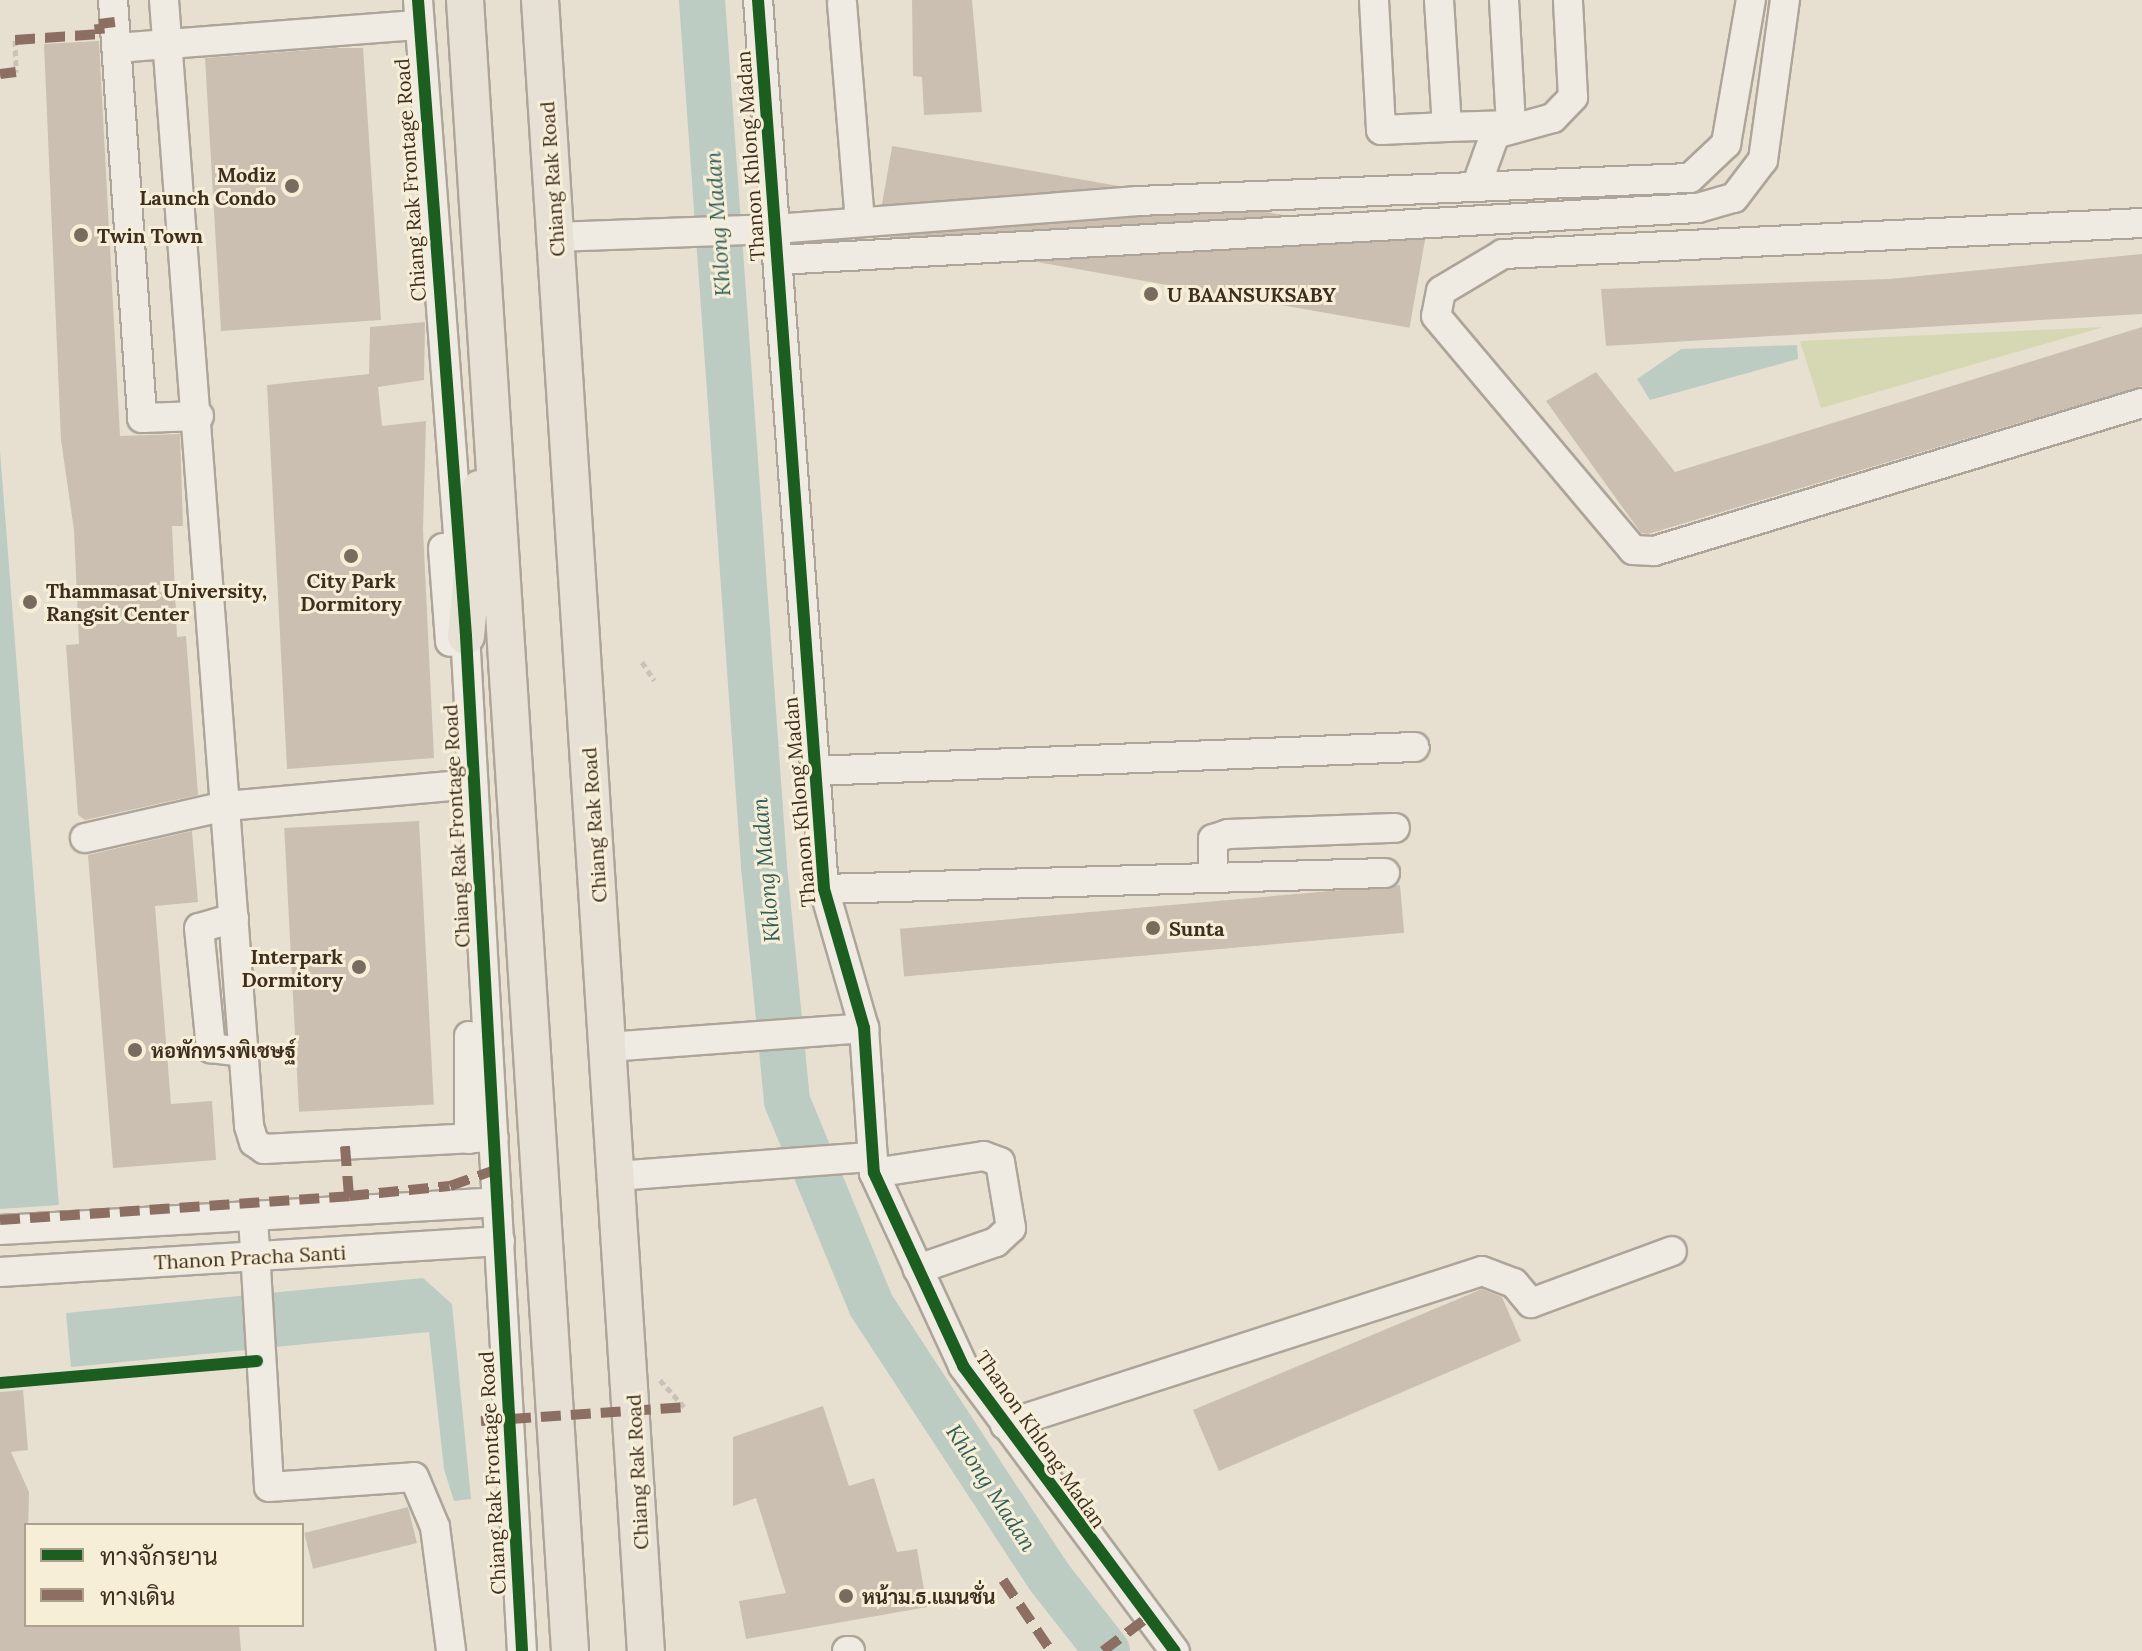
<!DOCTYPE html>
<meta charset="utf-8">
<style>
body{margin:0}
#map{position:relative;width:2142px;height:1651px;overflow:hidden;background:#e7e0d1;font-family:Lora,Sarabun,serif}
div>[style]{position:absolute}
.green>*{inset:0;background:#d6d7b3}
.water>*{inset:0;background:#bcccc2}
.river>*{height:46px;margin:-23px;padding:0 23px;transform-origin:23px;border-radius:23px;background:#bcccc2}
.building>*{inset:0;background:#cbbfb2;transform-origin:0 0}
.path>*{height:5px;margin-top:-2.5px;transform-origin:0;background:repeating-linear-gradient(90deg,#c8c2b9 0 6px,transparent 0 10px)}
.roads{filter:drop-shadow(2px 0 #ada599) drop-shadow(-2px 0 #ada599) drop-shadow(0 2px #ada599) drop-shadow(0 -2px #ada599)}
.minor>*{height:28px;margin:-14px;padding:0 14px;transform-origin:14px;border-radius:14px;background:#efebe3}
.major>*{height:36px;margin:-18px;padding:0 18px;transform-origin:18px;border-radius:18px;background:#e6e1d4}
.quiet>*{height:10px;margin-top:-5px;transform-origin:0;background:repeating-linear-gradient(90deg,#8d6e63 0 20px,transparent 0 30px)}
.cycleway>*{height:12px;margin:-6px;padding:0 6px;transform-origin:6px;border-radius:6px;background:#1b5e20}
.dots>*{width:22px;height:22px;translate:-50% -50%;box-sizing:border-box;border:4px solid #f7eed8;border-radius:50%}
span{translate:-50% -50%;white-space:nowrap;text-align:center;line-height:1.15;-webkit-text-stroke:6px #f7eed8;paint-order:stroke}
.street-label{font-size:20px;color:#3d2e20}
.poi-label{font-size:20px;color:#3d2e20;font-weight:700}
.right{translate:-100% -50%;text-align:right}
.left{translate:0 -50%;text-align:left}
.water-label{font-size:22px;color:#2f5d5a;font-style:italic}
.legend{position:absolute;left:24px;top:1523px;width:280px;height:104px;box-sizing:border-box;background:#f7eed8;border:2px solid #ada18e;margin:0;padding:10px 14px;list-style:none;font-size:24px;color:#3d2e20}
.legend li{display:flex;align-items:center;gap:16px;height:40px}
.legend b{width:40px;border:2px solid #ada18e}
</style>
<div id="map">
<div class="green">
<div style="clip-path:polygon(2104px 327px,1821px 408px,1800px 341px)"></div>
</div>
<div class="water">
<div style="clip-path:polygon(1797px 345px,1798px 359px,1650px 400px,1637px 379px,1681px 349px)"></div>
<div style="clip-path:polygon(0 451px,59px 1205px,0 1209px)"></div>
<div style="clip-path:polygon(423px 1278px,452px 1304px,471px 1499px,454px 1501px,444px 1469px,429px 1332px,71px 1367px,66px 1313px)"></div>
</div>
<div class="river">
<div style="left:702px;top:0;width:868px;rotate:85.9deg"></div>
<div style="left:764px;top:866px;width:236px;rotate:84.4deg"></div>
<div style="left:787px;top:1101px;width:221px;rotate:67.6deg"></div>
<div style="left:871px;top:1305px;width:325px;rotate:56.8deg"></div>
<div style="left:1049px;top:1577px;width:94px;rotate:51.9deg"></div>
</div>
<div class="building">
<div style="clip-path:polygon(912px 0,972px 0,982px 112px,924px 115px,922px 77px,913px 76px)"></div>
<div style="clip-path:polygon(99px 41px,120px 436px,180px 434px,183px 526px,172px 526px,177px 637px,186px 636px,198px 795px,85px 820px,78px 815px,66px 645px,79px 644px,74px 530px,61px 440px,44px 44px)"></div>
<div style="clip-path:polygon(335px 48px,363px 48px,381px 320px,221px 331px,205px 58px)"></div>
<div style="left:1425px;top:240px;width:89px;height:541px;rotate:100deg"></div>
<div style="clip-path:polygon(2142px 254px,2142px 314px,1606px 346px,1601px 289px,1889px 279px)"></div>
<div style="clip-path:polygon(425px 322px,424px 380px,378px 387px,382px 426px,426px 421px,423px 530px,434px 758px,287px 769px,267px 385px,369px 374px,370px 327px)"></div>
<div style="clip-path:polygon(2142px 327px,2142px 386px,1648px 534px,1641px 533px,1546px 401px,1596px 372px,1675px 472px)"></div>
<div style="left:419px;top:821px;width:284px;height:135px;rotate:87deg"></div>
<div style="clip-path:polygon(192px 831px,198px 902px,155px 906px,171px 1104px,212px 1101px,216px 1160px,113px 1168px,88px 855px)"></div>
<div style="left:1400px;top:885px;width:48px;height:502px;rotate:85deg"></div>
<div style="clip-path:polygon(1482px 1289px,1502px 1297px,1521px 1341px,1219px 1471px,1193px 1410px)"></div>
<div style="clip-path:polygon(23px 1390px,28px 1450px,11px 1452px,29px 1492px,26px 1625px,239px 1625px,241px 1651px,0 1651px,0 1392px)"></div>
<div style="clip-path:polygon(823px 1406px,849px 1486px,874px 1478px,897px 1552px,917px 1549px,927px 1607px,746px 1639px,739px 1601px,786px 1593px,756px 1498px,733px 1506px,733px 1437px)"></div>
<div style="left:408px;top:1507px;width:37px;height:107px;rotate:76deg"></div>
</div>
<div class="path">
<div style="left:15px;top:40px;width:32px;rotate:88deg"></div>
<div style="left:642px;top:662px;width:22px;rotate:56deg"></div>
<div style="left:660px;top:1380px;width:36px;rotate:48deg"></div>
</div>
<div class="roads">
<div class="minor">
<div style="left:113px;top:0;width:419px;rotate:86deg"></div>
<div style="left:142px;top:418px;width:57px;rotate:-2deg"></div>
<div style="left:164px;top:0;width:1129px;rotate:85.68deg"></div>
<div style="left:249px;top:1126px;width:17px;rotate:73deg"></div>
<div style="left:254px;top:1142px;width:12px;rotate:35deg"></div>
<div style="left:264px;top:1149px;width:230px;rotate:-3deg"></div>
<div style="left:418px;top:0;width:576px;rotate:85.72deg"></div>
<div style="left:758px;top:0;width:891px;rotate:85.75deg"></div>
<div style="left:824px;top:889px;width:145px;rotate:73.9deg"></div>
<div style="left:864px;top:1028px;width:145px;rotate:86.1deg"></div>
<div style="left:874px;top:1173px;width:213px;rotate:65.2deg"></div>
<div style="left:963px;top:1366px;width:355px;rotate:53.4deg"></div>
<div style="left:1374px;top:0;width:130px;rotate:86.9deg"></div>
<div style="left:1381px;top:130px;width:66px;rotate:-2.6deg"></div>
<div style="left:1439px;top:0;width:127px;rotate:86.4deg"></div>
<div style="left:1447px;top:127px;width:64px;rotate:-1.8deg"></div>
<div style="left:1511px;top:125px;width:125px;rotate:-93.2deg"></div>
<div style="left:842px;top:3px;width:219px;rotate:85.3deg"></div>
<div style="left:117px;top:48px;width:303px;rotate:-4.4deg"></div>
<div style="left:1476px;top:187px;width:56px;rotate:-70.3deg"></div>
<div style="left:1495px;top:134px;width:60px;rotate:-15.4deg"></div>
<div style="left:1553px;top:118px;width:29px;rotate:-46deg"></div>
<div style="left:1573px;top:97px;width:97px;rotate:-93deg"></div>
<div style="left:2142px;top:223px;width:640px;rotate:177.22deg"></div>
<div style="left:1503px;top:254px;width:72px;rotate:149.2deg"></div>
<div style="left:1441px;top:291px;width:25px;rotate:101deg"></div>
<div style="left:1436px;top:316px;width:306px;rotate:49.9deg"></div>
<div style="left:1633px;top:550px;width:21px;rotate:3deg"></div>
<div style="left:1654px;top:551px;width:510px;rotate:-16.87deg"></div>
<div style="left:555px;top:237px;width:220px;rotate:-2.1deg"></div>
<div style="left:775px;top:229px;width:364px;rotate:-4.4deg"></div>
<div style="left:1138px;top:201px;width:552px;rotate:-2.39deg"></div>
<div style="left:1690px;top:178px;width:50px;rotate:-43.4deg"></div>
<div style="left:1726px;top:144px;width:146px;rotate:-80.2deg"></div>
<div style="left:778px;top:260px;width:921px;rotate:-3.24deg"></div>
<div style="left:1698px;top:208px;width:37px;rotate:-16deg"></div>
<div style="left:1734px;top:198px;width:48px;rotate:-52.7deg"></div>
<div style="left:1763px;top:160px;width:162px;rotate:-82.2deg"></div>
<div style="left:443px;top:548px;width:94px;rotate:85.7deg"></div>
<div style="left:464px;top:615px;width:1038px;rotate:86.8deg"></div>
<div style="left:814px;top:771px;width:601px;rotate:-2.29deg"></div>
<div style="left:85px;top:838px;width:145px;rotate:-12.8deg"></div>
<div style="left:226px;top:806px;width:248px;rotate:-5.1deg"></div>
<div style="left:1213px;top:878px;width:39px;rotate:-90deg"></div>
<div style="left:1213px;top:839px;width:16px;rotate:-18deg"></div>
<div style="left:1228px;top:834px;width:167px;rotate:-2.1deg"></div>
<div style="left:824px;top:889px;width:561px;rotate:-1.63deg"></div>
<div style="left:234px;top:918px;width:36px;rotate:164deg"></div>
<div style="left:199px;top:928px;width:121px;rotate:84.3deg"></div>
<div style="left:211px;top:1048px;width:33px;rotate:7deg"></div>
<div style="left:469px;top:1036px;width:103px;rotate:90deg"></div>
<div style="left:608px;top:1047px;width:257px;rotate:-4.2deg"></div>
<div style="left:874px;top:1173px;width:111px;rotate:-8.8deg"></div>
<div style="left:984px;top:1156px;width:17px;rotate:21deg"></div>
<div style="left:1000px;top:1162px;width:67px;rotate:80.5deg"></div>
<div style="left:1011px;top:1228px;width:21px;rotate:137deg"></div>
<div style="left:996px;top:1242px;width:83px;rotate:160.9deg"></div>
<div style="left:617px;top:1176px;width:256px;rotate:-4.3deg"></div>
<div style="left:253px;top:1217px;width:270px;rotate:86.6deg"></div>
<div style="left:269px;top:1487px;width:145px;rotate:-3.9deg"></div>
<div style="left:414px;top:1477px;width:54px;rotate:67.2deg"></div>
<div style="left:435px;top:1527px;width:125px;rotate:82.6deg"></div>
<div style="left:0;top:1230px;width:498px;rotate:-3.2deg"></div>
<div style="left:0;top:1272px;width:501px;rotate:-3.55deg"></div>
<div style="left:1005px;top:1425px;width:501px;rotate:-17.89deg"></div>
<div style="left:1482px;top:1271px;width:34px;rotate:21deg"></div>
<div style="left:1514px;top:1283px;width:26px;rotate:50deg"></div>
<div style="left:1531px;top:1303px;width:150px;rotate:-20.2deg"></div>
<div style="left:847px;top:1651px;width:3px"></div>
</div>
<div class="major">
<div style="left:465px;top:0;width:1654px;rotate:86.36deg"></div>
<div style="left:540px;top:0;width:1654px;rotate:86.33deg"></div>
<div style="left:466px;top:636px;width:148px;rotate:-84.6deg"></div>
</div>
</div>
<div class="quiet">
<div style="left:15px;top:40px;width:85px;rotate:-4deg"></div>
<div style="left:100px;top:34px;width:10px;rotate:-96deg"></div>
<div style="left:99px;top:24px;width:16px;rotate:-7deg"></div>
<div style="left:0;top:74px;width:16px;rotate:-7deg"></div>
<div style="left:349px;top:1196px;width:101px;rotate:-5.7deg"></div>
<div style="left:450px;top:1186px;width:48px;rotate:-19.6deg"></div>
<div style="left:0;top:1220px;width:350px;rotate:-3.9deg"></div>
<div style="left:349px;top:1196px;width:50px;rotate:-94.6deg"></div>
<div style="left:481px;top:1421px;width:203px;rotate:-3.9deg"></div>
<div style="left:1003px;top:1580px;width:86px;rotate:55.9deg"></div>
<div style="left:1103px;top:1651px;width:56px;rotate:-37.1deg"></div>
</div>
<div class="cycleway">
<div style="left:418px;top:0;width:638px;rotate:85.68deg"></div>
<div style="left:466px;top:636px;width:1017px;rotate:86.84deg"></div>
<div style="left:758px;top:0;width:891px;rotate:85.75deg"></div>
<div style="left:824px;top:889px;width:145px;rotate:73.9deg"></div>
<div style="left:864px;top:1028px;width:145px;rotate:86.1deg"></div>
<div style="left:874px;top:1173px;width:213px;rotate:65.2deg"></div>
<div style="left:963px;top:1366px;width:355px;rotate:53.4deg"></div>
<div style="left:0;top:1383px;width:258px;rotate:-4.9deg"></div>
</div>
<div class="dots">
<div style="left:292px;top:186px;background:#786c5e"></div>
<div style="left:81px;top:235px;background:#786c5e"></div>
<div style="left:1151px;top:294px;background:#786c5e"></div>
<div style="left:351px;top:556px;background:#786c5e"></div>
<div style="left:30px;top:602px;background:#786c5e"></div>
<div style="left:1153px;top:928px;background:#786c5e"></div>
<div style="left:359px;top:967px;background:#786c5e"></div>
<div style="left:135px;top:1050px;background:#786c5e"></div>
<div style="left:846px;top:1596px;background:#786c5e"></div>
</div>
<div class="street-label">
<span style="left:750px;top:156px;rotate:-94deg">Thanon Khlong Madan</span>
<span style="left:552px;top:179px;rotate:-94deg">Chiang Rak Road</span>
<span style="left:410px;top:180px;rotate:-94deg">Chiang Rak Frontage Road</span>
<span style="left:799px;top:802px;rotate:-95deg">Thanon Khlong Madan</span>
<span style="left:594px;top:825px;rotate:-94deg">Chiang Rak Road</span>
<span style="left:456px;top:826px;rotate:-93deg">Chiang Rak Frontage Road</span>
<span style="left:250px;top:1257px;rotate:-3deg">Thanon Pracha Santi</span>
<span style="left:1041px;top:1439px;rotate:55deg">Thanon Khlong Madan</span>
<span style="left:637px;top:1472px;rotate:-93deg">Chiang Rak Road</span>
<span style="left:492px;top:1473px;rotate:-93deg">Chiang Rak Frontage Road</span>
</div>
<div class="poi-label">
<span class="right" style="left:276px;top:186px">Modiz<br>Launch Condo</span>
<span class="left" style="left:97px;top:235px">Twin Town</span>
<span class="left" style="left:1167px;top:294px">U BAANSUKSABY</span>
<span style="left:351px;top:592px">City Park<br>Dormitory</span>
<span class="left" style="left:46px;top:602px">Thammasat University,<br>Rangsit Center</span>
<span class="left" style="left:1169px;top:928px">Sunta</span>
<span class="right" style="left:343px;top:968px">Interpark<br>Dormitory</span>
<span class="left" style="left:151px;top:1050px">หอพักทรงพิเชษฐ์</span>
<span class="left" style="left:862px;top:1596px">หน้าม.ธ.แมนชั่น</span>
</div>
<div class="water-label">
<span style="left:718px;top:224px;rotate:-94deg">Khlong Madan</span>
<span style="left:766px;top:870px;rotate:-95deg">Khlong Madan</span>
<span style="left:991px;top:1488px;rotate:57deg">Khlong Madan</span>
</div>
<ul class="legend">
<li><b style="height:10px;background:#1b5e20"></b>ทางจักรยาน</li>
<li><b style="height:10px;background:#8d6e63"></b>ทางเดิน</li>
</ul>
</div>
